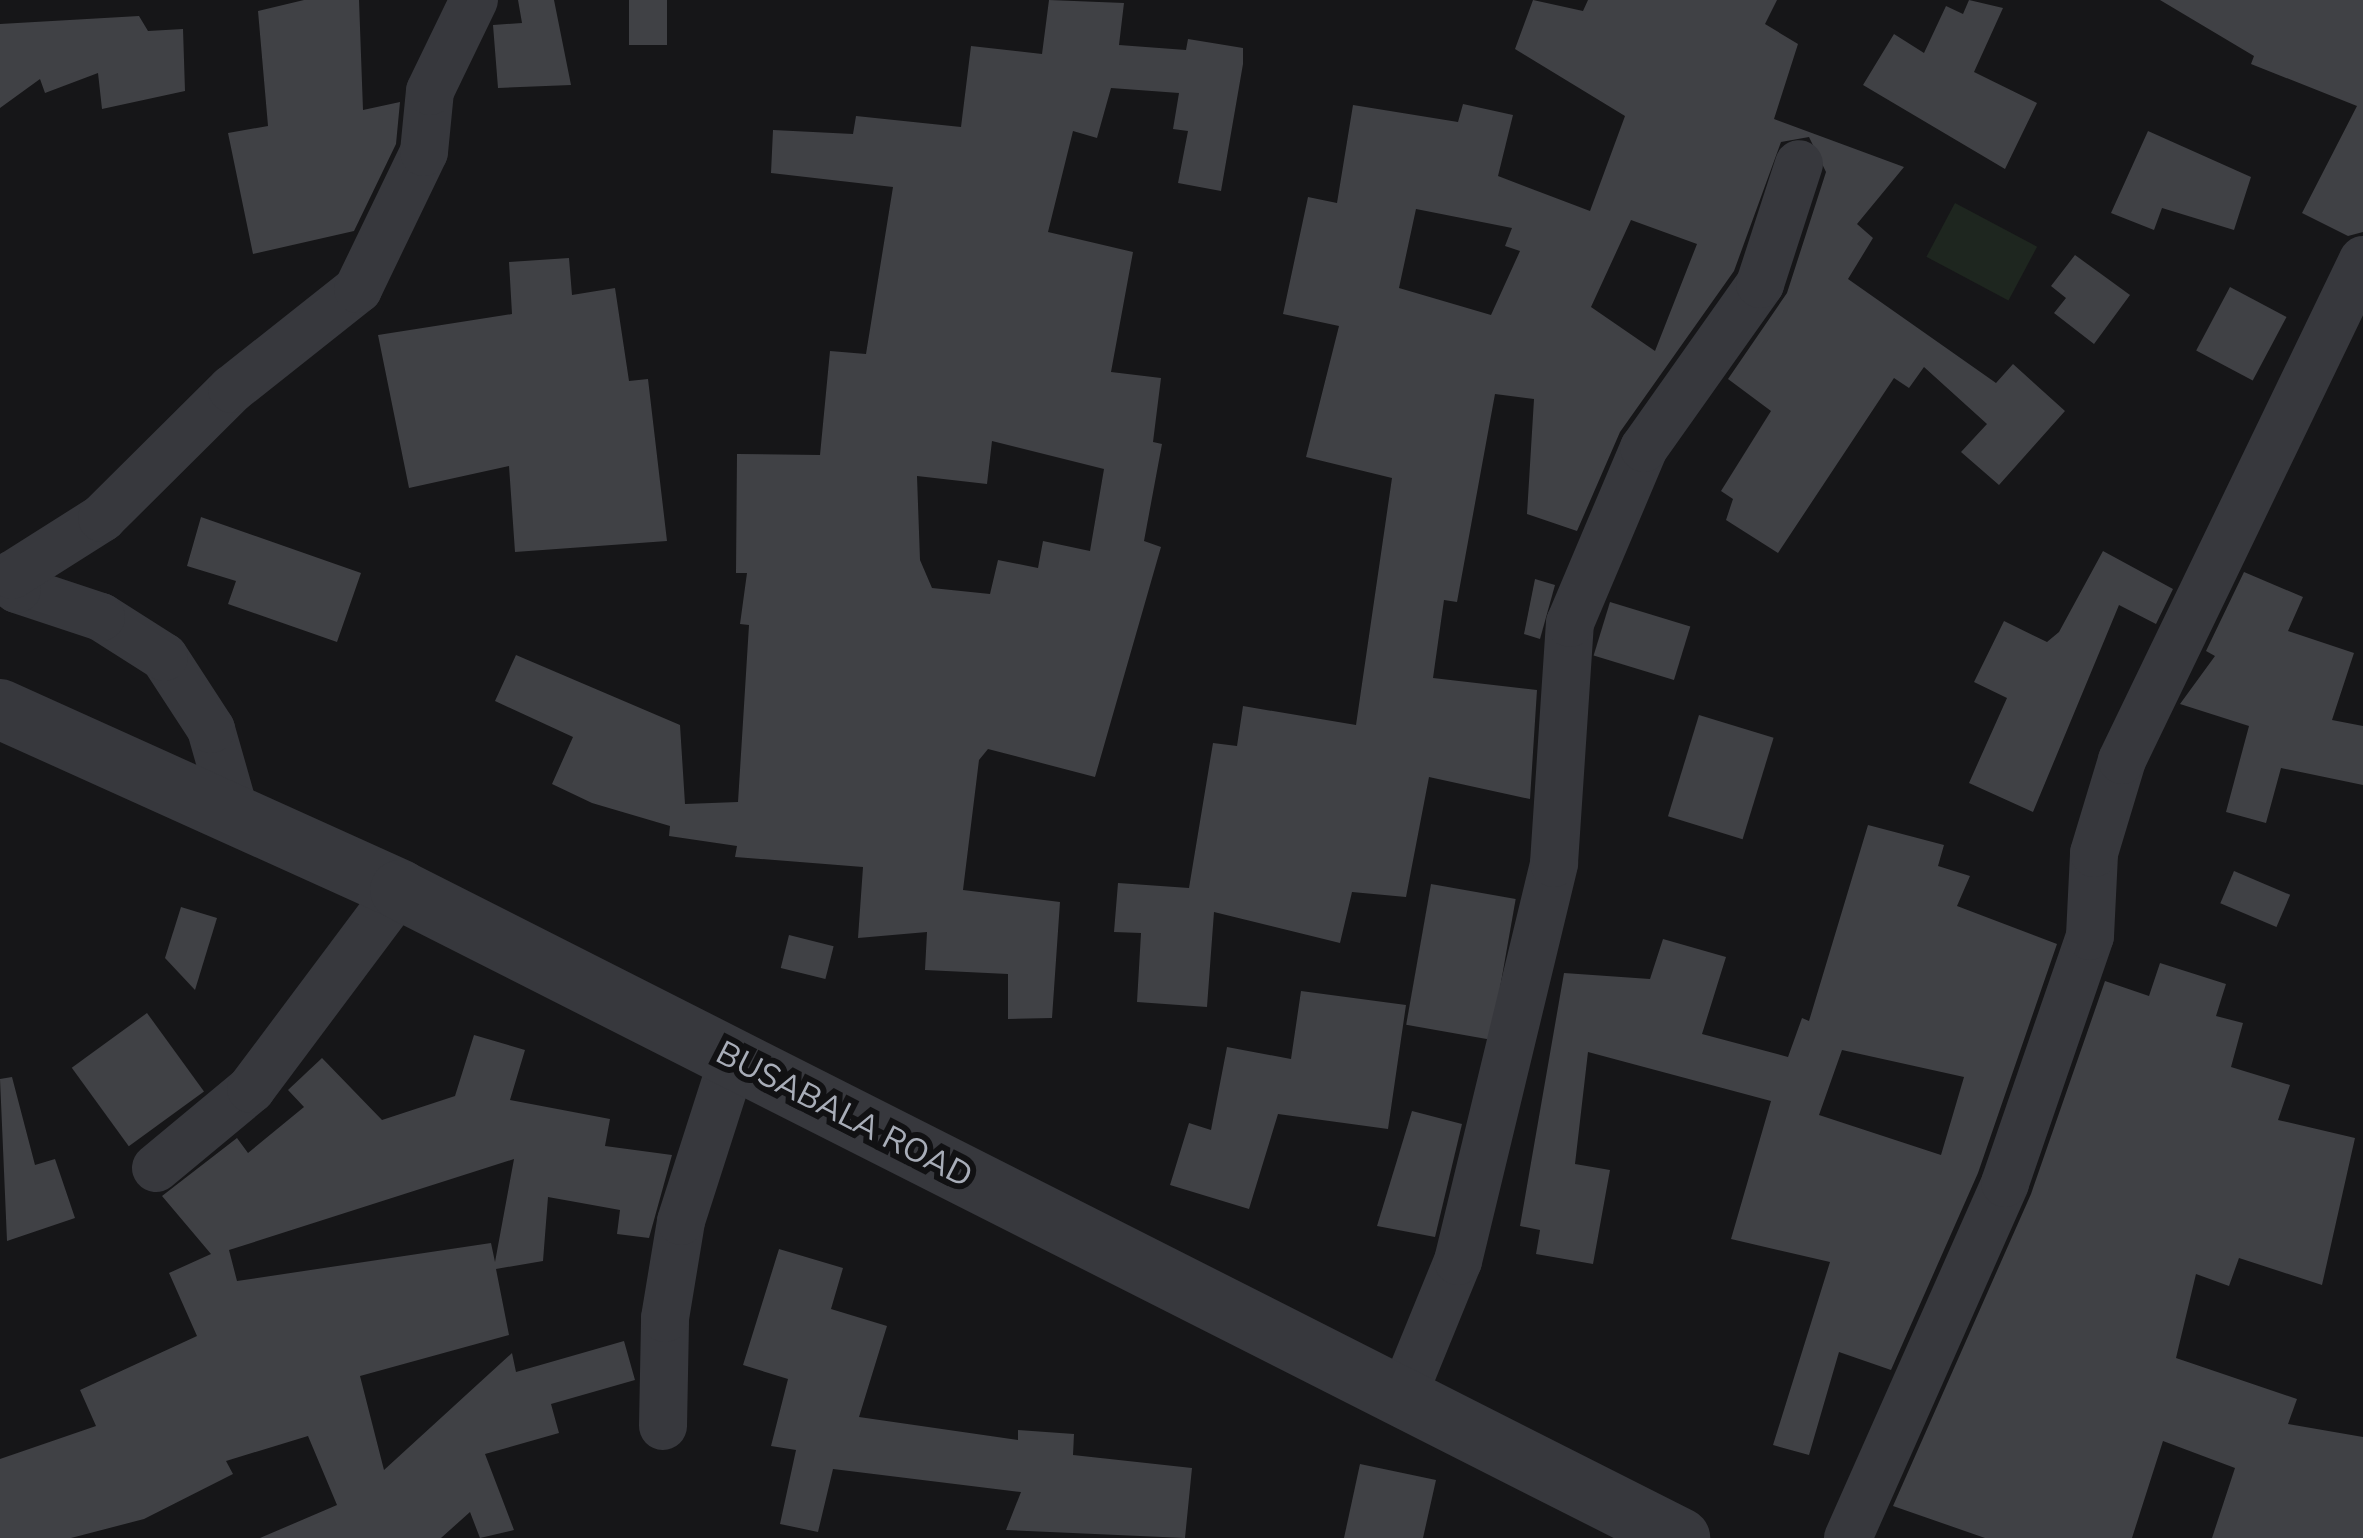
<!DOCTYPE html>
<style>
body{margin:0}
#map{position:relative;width:2363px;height:1538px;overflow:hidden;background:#161618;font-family:"Nunito Sans",sans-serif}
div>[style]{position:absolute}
.green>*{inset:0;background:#1e261f;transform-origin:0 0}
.building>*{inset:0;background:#404145;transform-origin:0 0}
.minor>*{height:48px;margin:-24px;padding:0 24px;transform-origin:24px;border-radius:24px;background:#37383d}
.tertiary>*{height:60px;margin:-30px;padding:0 30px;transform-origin:30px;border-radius:30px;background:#37383d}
span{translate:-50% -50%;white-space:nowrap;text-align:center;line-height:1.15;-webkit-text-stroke:12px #111113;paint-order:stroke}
.street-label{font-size:33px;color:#a8adb8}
</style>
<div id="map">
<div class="green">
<div style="left:1955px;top:203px;width:93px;height:61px;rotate:28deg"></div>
</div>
<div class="building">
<div style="clip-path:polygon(304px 0,359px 0,363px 110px,400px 102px,396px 144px,354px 231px,253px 254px,228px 133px,268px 126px,258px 11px)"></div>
<div style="clip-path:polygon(518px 0,554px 0,571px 85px,498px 88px,493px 25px,522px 23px)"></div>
<div style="left:629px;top:0;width:38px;height:45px"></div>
<div style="clip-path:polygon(evenodd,1049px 0,1124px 3px,1119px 45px,1186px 50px,1188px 39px,1243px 48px,1243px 64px,1221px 191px,1178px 183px,1188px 131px,1173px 129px,1179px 93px,1111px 88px,1097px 138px,1073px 131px,1048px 232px,1133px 252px,1111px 372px,1161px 378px,1153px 442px,1162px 444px,1144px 541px,1161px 547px,1095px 777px,988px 749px,979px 760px,963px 890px,1060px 902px,1052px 1018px,1008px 1019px,1008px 974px,925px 970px,927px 932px,858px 938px,863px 867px,735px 857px,737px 846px,669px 836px,670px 826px,592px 803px,552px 784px,573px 737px,495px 701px,516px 655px,680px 725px,685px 804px,738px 802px,749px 625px,740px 624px,747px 573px,736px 573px,737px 454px,820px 455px,830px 351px,866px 354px,893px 187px,771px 173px,773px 130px,853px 134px,856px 116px,961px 127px,971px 46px,1042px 54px,1049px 0,992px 441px,1104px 469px,1090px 551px,1043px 541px,1038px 568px,998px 560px,990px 594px,932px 588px,920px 560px,917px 476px,987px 484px,992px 441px)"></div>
<div style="clip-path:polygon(evenodd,1533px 0,1583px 11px,1588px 0,1777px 0,1765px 24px,1798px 44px,1774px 119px,1904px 167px,1857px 224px,1873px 238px,1848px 279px,1996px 383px,2013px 364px,2065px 411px,1999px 485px,1961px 452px,1987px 424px,1924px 367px,1909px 388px,1894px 378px,1778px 553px,1726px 520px,1733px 499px,1721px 491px,1771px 411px,1728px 379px,1787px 293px,1826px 172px,1809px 137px,1781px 142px,1734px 271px,1620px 432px,1577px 531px,1527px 514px,1534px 399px,1495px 394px,1457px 602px,1444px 600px,1433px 678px,1537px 690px,1530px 799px,1429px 777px,1406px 897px,1352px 892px,1340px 943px,1214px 912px,1207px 1007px,1137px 1002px,1141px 933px,1114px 932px,1118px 883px,1189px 888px,1213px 743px,1237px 746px,1243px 706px,1356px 725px,1392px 478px,1306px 457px,1339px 326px,1283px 314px,1308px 197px,1337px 203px,1353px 105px,1458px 122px,1463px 104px,1513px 115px,1498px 176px,1590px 211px,1625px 116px,1515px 49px,1533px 0,1416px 209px,1512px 228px,1505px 246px,1520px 251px,1491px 315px,1399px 288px,1416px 209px,1533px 0,1631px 220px,1697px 244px,1655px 351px,1591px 307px,1631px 220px)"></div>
<div style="clip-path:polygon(1969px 0,2003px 8px,1974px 72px,2037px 103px,2005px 169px,1863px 85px,1894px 34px,1924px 53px,1946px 6px,1963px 14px)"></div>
<div style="clip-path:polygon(2160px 0,2363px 0,2363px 232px,2348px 236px,2302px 213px,2357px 106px,2251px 64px,2254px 56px)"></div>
<div style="clip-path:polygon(139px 16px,148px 31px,183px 29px,185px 91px,102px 109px,98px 73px,45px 93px,40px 79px,0 108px,0 24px)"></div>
<div style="clip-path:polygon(2148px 131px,2251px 177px,2234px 230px,2162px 208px,2154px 230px,2111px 213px)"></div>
<div style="clip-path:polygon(2075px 255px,2130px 295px,2094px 344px,2054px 313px,2066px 298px,2051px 286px)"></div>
<div style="clip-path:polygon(569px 258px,572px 295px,615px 288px,629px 381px,648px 379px,667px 541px,515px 552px,509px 466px,409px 488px,378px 335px,512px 314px,509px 262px)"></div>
<div style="left:2230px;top:287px;width:64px;height:72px;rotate:28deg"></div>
<div style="clip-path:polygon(201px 517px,361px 573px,337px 642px,228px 604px,236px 581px,187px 566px)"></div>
<div style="clip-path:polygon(2103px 551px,2173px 589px,2156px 624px,2119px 605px,2033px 812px,1969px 783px,2007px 698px,1974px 682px,2004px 621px,2047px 642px,2059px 632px)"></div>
<div style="clip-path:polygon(2244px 572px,2303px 597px,2288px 631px,2354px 653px,2332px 720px,2363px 726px,2363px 785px,2281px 768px,2266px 823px,2226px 812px,2249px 726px,2180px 704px,2215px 656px,2206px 651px)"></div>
<div style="clip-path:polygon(1535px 579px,1555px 585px,1540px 639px,1524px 634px)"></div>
<div style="left:1610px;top:602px;width:84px;height:56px;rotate:17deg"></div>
<div style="left:1699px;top:715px;width:78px;height:106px;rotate:17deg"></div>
<div style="clip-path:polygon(evenodd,1868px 825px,1944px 845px,1938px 866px,1970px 876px,1957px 906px,2057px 944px,1978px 1173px,1891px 1370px,1839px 1352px,1809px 1455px,1773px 1445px,1830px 1262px,1731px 1239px,1771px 1101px,1588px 1052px,1575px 1164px,1610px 1170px,1593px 1264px,1536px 1254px,1540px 1230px,1520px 1226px,1564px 973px,1650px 979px,1663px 939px,1726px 957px,1702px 1034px,1788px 1057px,1802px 1018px,1809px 1021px,1868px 825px,1842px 1050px,1964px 1077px,1941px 1155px,1819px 1115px,1842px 1050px)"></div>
<div style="left:2234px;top:871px;width:61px;height:35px;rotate:23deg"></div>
<div style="left:1431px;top:884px;width:86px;height:143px;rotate:10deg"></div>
<div style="clip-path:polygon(181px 907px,217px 918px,195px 990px,165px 958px)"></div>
<div style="left:789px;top:935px;width:46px;height:34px;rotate:14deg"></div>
<div style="clip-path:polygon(2160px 963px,2226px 984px,2216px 1016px,2243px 1023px,2231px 1067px,2290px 1085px,2278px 1120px,2355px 1138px,2322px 1285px,2239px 1258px,2229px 1286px,2196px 1274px,2176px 1358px,2297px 1399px,2288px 1424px,2363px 1437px,2363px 1538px,2212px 1538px,2235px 1468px,2163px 1441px,2132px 1538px,1985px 1538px,1893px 1506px,2031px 1194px,2105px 981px,2149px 996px)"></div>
<div style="clip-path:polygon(1301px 991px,1406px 1005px,1388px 1129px,1278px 1114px,1249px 1209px,1170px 1185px,1189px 1123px,1211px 1130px,1227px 1047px,1291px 1059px)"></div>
<div style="left:147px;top:1013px;width:97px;height:93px;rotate:54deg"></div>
<div style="clip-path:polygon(evenodd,474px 1035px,525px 1050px,510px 1100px,610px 1119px,605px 1146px,672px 1155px,649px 1238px,617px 1234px,620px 1210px,548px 1197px,543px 1261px,496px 1269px,509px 1335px,360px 1376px,384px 1470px,512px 1353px,516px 1372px,624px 1341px,635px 1380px,551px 1404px,559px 1433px,485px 1454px,514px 1530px,480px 1538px,470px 1512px,441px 1538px,260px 1538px,337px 1505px,308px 1436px,226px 1461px,233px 1474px,144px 1519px,71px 1538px,0 1538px,0 1459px,96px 1426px,80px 1390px,197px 1336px,169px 1273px,211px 1254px,162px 1196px,237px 1138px,248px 1153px,304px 1107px,288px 1090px,322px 1058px,382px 1120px,455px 1096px,474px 1035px,514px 1159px,495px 1262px,491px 1243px,237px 1281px,229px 1250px,514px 1159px)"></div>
<div style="clip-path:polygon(12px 1077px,35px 1165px,55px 1159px,75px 1218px,7px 1241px,0 1079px)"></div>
<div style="clip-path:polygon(1412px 1111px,1462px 1124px,1435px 1237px,1377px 1226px)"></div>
<div style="clip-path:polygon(779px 1249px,843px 1268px,831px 1309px,887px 1326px,859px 1417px,1018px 1440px,1018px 1430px,1074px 1434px,1073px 1455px,1192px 1468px,1185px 1538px,1006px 1530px,1021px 1492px,833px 1469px,818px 1532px,780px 1524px,796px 1450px,771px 1446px,788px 1379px,743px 1365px)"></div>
<div style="clip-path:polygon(1360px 1464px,1436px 1480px,1423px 1538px,1344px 1538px)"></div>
</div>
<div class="minor">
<div style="left:234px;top:810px;width:84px;rotate:-105.9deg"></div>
<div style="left:211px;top:729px;width:86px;rotate:-123.1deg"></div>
<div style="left:164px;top:657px;width:75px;rotate:-147.6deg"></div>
<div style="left:101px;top:617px;width:89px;rotate:-161.6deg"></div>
<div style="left:17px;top:589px;width:15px;rotate:-110deg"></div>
<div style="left:12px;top:575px;width:107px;rotate:-32.3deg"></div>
<div style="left:102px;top:518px;width:183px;rotate:-44.8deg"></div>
<div style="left:232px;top:389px;width:161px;rotate:-38.4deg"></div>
<div style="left:358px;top:289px;width:152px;rotate:-64.3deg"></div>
<div style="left:424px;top:152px;width:61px;rotate:-84.4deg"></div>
<div style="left:430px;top:91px;width:101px;rotate:-64.2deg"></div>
<div style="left:156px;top:1168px;width:124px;rotate:-39.7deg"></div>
<div style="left:251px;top:1089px;width:249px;rotate:-53.2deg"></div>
<div style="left:1402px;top:1398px;width:148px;rotate:-67.8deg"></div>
<div style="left:1458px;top:1261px;width:409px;rotate:-76.4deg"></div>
<div style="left:1554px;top:863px;width:241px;rotate:-86.2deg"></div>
<div style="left:1570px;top:623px;width:190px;rotate:-67.1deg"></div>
<div style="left:1644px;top:448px;width:201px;rotate:-54.7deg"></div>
<div style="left:1760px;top:284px;width:126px;rotate:-72deg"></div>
<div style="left:663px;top:1426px;width:108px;rotate:-88.9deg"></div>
<div style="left:665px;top:1318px;width:98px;rotate:-80.6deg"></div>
<div style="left:681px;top:1221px;width:170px;rotate:-72.2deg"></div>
<div style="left:1848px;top:1538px;width:388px;rotate:-66.1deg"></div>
<div style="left:2005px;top:1183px;width:261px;rotate:-71deg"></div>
<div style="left:2090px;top:936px;width:83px;rotate:-87.2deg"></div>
<div style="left:2094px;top:853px;width:97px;rotate:-73.2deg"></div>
<div style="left:2122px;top:760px;width:555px;rotate:-64.27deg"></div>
</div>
<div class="tertiary">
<div style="left:0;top:709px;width:439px;rotate:24.3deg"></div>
<div style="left:400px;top:890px;width:1435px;rotate:26.85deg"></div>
</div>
<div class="street-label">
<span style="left:844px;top:1115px;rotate:27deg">BUSABALA ROAD</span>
</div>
</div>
